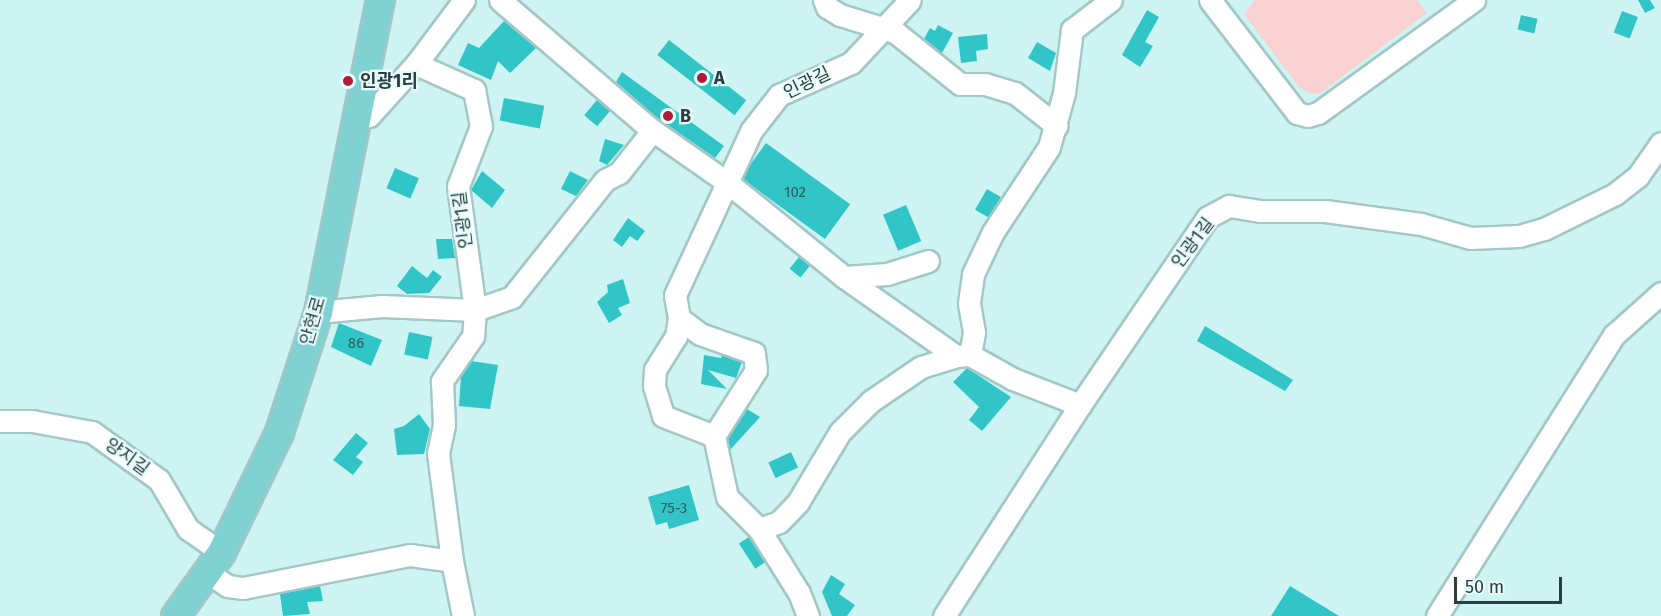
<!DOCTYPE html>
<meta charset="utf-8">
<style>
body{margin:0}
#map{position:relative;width:1661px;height:616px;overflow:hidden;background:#cef3f3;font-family:"Fira Sans","Noto Sans KR",sans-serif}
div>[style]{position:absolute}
.green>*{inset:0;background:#f8d1d0}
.building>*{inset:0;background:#32c5c7;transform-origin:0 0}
.roads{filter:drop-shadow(2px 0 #a2c7c6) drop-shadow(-2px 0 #a2c7c6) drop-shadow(0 2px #a2c7c6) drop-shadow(0 -2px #a2c7c6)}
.minor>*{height:21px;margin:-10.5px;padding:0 10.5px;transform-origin:10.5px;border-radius:10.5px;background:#fff}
.major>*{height:27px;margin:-13.5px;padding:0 13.5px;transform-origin:13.5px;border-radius:13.5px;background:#80d1d1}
.dots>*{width:16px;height:16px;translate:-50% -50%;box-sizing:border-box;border:3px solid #e7fdfd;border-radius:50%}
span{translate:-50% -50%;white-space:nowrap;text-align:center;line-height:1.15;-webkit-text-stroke:4.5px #e7fdfd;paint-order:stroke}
.number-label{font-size:15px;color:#2f5f60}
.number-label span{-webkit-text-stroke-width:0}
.poi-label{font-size:18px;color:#2e3d3d;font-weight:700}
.left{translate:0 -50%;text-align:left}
.street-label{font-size:18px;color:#2e3d3d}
.scale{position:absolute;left:1454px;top:577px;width:108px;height:27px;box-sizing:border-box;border:3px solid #2e3d3d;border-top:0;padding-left:8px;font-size:18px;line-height:21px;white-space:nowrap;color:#2e3d3d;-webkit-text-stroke:4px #e7fdfd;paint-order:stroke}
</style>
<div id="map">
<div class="green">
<div style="clip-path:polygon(1255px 0,1417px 0,1427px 13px,1319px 94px,1309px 93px,1299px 87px,1244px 14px)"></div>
</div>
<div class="building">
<div style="clip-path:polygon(1638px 0,1650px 0,1655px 8px,1645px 13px)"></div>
<div style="clip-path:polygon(1147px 10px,1159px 17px,1145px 42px,1153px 46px,1140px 67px,1122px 55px)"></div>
<div style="left:1622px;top:11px;width:17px;height:23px;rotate:21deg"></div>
<div style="left:1521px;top:15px;width:17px;height:15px;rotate:13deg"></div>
<div style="clip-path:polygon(504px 21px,536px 48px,510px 73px,498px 61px,491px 80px,458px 65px,468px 43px,479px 48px)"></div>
<div style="clip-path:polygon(938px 25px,953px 33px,942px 53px,924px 39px,930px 28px,935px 31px)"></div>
<div style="clip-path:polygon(987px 34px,988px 49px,976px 51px,977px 61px,961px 63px,958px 37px)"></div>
<div style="left:669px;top:40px;width:98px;height:19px;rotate:38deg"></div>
<div style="clip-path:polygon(1037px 42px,1056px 53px,1050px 71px,1028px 58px)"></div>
<div style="clip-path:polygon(622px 72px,724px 146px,715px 158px,656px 117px,616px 82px)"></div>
<div style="left:504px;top:98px;width:41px;height:23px;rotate:11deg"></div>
<div style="left:597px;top:100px;width:17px;height:20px;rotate:40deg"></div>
<div style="clip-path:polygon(605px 139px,624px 145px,607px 165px,599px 161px)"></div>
<div style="left:766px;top:143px;width:104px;height:43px;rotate:36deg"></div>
<div style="left:395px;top:168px;width:26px;height:22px;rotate:23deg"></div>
<div style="clip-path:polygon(482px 171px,505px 190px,492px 208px,471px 190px)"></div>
<div style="clip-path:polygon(570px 171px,588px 180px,576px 196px,561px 189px)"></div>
<div style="left:987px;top:189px;width:16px;height:24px;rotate:30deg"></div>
<div style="left:906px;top:205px;width:39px;height:25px;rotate:67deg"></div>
<div style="clip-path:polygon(628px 218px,645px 231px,637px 241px,630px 236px,622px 247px,613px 240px)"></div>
<div style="clip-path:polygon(436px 239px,452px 239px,455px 258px,438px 259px)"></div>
<div style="left:799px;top:257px;width:14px;height:15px;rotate:39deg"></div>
<div style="clip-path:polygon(412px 266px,427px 278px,433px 270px,442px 277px,429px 293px,407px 294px,397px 286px)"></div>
<div style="clip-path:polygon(623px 279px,630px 303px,618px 308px,622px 315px,609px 323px,597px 302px,608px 292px,607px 285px)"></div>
<div style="clip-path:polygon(339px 323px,382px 340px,371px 366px,331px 347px)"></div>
<div style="clip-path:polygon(1205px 326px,1293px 380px,1285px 391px,1197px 341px)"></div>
<div style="left:409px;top:332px;width:24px;height:23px;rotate:12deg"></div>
<div style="clip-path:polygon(704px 355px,721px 358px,722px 355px,742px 362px,736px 378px,708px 370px,727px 389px,701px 384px)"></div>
<div style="clip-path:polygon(471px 361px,498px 365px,490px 409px,459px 406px,461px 376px)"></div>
<div style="clip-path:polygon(967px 368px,1011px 397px,982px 431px,969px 420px,979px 407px,953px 382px)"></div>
<div style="clip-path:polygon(747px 409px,760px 417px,730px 450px,728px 438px)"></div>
<div style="clip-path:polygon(419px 414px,430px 429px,424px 454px,397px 455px,394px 429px,404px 426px)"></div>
<div style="clip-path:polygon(356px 433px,368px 443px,356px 457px,363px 462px,353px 475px,333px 460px)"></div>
<div style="left:791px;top:452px;width:17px;height:25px;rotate:65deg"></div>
<div style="clip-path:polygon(689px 485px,699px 520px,669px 529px,667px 522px,656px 525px,648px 497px)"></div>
<div style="left:749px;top:537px;width:30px;height:12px;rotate:57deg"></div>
<div style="clip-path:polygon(831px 575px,845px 584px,839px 594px,855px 605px,847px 616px,832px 616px,822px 592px)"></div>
<div style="clip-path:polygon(320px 586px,323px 601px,307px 602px,310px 614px,283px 616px,280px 594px)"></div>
<div style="clip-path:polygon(1290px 586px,1339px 616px,1271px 616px)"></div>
</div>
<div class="roads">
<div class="minor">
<div style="left:500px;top:0;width:195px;rotate:40.6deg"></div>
<div style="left:648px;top:127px;width:98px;rotate:35deg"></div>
<div style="left:728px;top:183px;width:149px;rotate:39deg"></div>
<div style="left:844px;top:277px;width:137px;rotate:35.2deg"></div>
<div style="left:956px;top:356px;width:14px;rotate:-4deg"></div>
<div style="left:824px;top:0;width:8px;rotate:67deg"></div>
<div style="left:827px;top:7px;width:15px;rotate:32deg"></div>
<div style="left:840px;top:15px;width:58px;rotate:17.2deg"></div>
<div style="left:895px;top:32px;width:83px;rotate:38.7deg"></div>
<div style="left:960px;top:84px;width:25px"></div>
<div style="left:985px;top:84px;width:31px;rotate:17deg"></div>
<div style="left:1015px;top:93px;width:53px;rotate:38.2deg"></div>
<div style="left:1210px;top:0;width:143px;rotate:52.4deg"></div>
<div style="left:1297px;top:113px;width:11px;rotate:15deg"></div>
<div style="left:1308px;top:116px;width:10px;rotate:-17deg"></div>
<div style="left:1318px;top:113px;width:193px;rotate:-35.9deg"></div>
<div style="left:416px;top:64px;width:64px;rotate:24.1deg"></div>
<div style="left:474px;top:90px;width:37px;rotate:79deg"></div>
<div style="left:481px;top:126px;width:64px;rotate:111deg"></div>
<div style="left:458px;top:186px;width:125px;rotate:82.2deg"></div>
<div style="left:475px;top:310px;width:26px;rotate:94deg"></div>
<div style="left:473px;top:336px;width:55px;rotate:124.6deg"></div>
<div style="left:442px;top:381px;width:44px;rotate:87.4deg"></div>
<div style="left:444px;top:425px;width:29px;rotate:102deg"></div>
<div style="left:438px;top:453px;width:109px;rotate:82.6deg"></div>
<div style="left:452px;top:561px;width:56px;rotate:78.7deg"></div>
<div style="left:359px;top:119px;width:10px;rotate:-17deg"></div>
<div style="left:369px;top:116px;width:70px;rotate:-47.9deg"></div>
<div style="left:416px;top:64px;width:80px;rotate:-53.1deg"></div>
<div style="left:844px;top:277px;width:43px;rotate:-4deg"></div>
<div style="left:887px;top:274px;width:43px;rotate:-17.6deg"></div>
<div style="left:318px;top:312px;width:64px;rotate:-5.4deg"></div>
<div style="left:382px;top:306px;width:93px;rotate:2.5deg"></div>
<div style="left:475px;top:310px;width:39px;rotate:-19deg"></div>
<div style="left:512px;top:297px;width:149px;rotate:-51.5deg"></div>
<div style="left:605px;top:180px;width:16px;rotate:-27deg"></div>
<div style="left:619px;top:173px;width:53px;rotate:-51.8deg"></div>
<div style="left:679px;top:318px;width:18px;rotate:99deg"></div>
<div style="left:676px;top:336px;width:40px;rotate:122deg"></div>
<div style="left:655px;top:370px;width:16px;rotate:94deg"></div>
<div style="left:654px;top:386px;width:31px;rotate:73deg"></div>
<div style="left:663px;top:416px;width:55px;rotate:21.4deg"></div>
<div style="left:970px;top:355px;width:23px;rotate:-80deg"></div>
<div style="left:974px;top:332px;width:29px;rotate:-100deg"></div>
<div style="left:969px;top:303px;width:29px;rotate:-82deg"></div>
<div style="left:973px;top:274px;width:47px;rotate:-64.5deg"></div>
<div style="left:993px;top:232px;width:102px;rotate:-56.6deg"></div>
<div style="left:1049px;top:147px;width:56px;rotate:-74.5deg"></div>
<div style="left:1064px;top:93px;width:64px;rotate:-82.8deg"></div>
<div style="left:1072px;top:30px;width:49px;rotate:-37.6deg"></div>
<div style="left:970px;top:355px;width:49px;rotate:29.2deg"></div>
<div style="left:1013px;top:379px;width:72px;rotate:21.2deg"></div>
<div style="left:0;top:421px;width:32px"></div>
<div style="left:32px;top:421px;width:61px;rotate:10.4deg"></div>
<div style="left:92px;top:432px;width:82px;rotate:35.6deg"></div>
<div style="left:159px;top:480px;width:57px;rotate:59.4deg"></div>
<div style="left:188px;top:529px;width:40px;rotate:34.9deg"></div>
<div style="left:759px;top:529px;width:21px;rotate:-19deg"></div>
<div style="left:779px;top:522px;width:28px;rotate:-46deg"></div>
<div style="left:798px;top:502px;width:82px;rotate:-59deg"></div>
<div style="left:840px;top:432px;width:44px;rotate:-45deg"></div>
<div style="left:871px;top:401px;width:60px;rotate:-34.2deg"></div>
<div style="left:921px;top:367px;width:37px;rotate:-17deg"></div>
<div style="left:207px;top:572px;width:25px;rotate:34deg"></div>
<div style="left:228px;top:586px;width:15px;rotate:8deg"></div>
<div style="left:243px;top:588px;width:170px;rotate:-11.2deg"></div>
<div style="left:410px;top:555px;width:42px;rotate:8.1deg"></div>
<div style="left:808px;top:616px;width:25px;rotate:-111deg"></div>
<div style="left:799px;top:593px;width:75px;rotate:-122deg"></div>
<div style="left:759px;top:529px;width:45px;rotate:-135deg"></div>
<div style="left:727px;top:497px;width:62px;rotate:-102deg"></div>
<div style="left:714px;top:436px;width:78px;rotate:-57.5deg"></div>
<div style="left:756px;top:370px;width:17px;rotate:-97deg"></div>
<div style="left:754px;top:353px;width:57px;rotate:-160.6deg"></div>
<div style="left:700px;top:334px;width:26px;rotate:-143deg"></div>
<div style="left:679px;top:318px;width:23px;rotate:-100deg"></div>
<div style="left:675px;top:295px;width:181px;rotate:-65.1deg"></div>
<div style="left:751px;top:131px;width:46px;rotate:-52.1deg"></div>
<div style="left:779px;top:95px;width:79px;rotate:-24deg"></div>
<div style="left:851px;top:63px;width:86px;rotate:-46.9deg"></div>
<div style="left:944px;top:616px;width:251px;rotate:-57.2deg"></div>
<div style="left:1080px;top:405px;width:227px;rotate:-55.8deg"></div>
<div style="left:1208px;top:217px;width:24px;rotate:-28deg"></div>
<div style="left:1229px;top:206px;width:31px;rotate:9deg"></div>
<div style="left:1260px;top:211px;width:65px"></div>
<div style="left:1325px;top:211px;width:97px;rotate:7.7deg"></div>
<div style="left:1421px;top:224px;width:51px;rotate:15.9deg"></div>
<div style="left:1470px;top:238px;width:49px;rotate:-2.3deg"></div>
<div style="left:1519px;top:236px;width:26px;rotate:-16deg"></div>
<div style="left:1544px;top:229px;width:79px;rotate:-26.2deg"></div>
<div style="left:1615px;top:194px;width:29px;rotate:-38deg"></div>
<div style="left:1638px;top:176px;width:40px;rotate:-55.1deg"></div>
<div style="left:1437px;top:616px;width:332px;rotate:-57.8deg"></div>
<div style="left:1614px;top:335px;width:63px;rotate:-41.8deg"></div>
</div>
<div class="major">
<div style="left:175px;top:616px;width:79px;rotate:-54.3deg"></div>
<div style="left:221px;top:552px;width:133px;rotate:-64.2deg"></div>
<div style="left:279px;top:432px;width:126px;rotate:-72deg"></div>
<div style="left:318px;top:312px;width:318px;rotate:-78.8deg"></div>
</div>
</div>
<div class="dots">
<div style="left:702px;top:78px;background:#b01c37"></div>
<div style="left:348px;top:81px;background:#b01c37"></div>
<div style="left:668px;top:116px;background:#b01c37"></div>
</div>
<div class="number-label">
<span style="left:795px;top:193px">102</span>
<span style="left:356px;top:344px">86</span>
<span style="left:674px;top:509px">75-3</span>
</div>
<div class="poi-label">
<span class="left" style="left:714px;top:78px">A</span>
<span class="left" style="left:360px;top:81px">인광1리</span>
<span class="left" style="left:680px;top:116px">B</span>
</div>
<div class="street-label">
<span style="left:807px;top:83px;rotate:-26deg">인광길</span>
<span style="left:463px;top:220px;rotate:-97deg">인광1길</span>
<span style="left:1193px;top:243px;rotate:-53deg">인광1길</span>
<span style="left:313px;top:321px;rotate:-74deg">안현로</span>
<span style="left:127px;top:457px;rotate:36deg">양지길</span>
</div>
<div class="scale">50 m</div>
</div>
